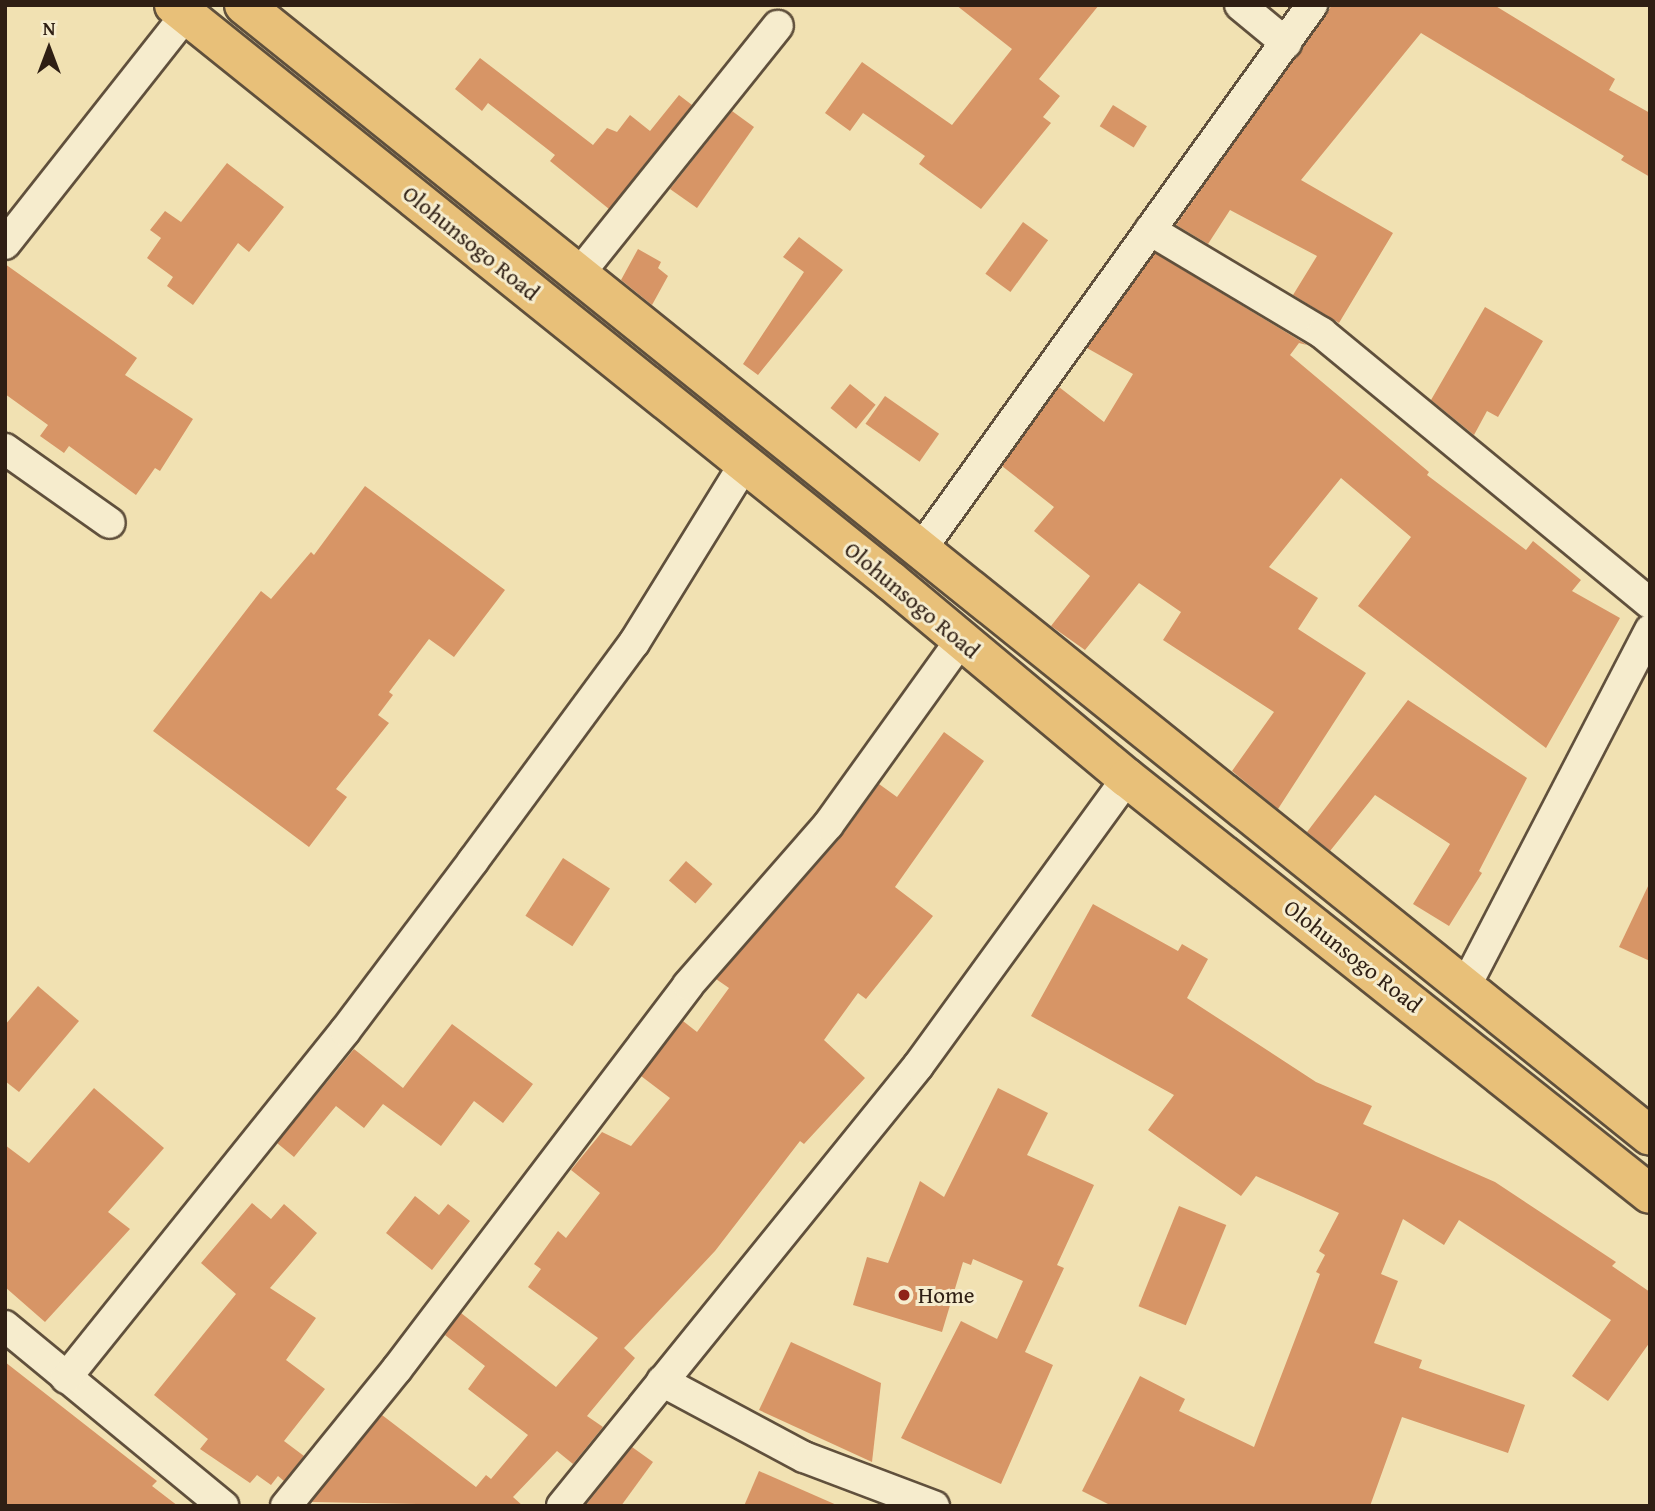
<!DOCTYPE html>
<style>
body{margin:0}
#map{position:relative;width:1655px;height:1511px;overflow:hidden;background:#f1e1b2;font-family:"Gentium Book Plus",serif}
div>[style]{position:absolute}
.building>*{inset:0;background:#d79566;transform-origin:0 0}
.roads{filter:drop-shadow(2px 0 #60503c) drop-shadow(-2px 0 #60503c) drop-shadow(0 2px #60503c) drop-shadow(0 -2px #60503c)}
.street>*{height:30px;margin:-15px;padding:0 15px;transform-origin:15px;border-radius:15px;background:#f6eccd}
.primary>*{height:38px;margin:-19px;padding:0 19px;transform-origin:19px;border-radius:19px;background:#e8c079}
.dots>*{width:19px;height:19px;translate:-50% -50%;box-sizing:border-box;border:4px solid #f6eccd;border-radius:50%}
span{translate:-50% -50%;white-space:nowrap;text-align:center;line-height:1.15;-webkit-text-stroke:6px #f6eccd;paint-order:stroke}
.street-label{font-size:23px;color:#2f1f14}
.poi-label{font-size:23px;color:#2f1f14}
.left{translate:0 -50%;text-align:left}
.frame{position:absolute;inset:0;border:7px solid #2f1f14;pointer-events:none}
.north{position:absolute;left:14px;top:14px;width:70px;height:70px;-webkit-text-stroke:5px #f6eccd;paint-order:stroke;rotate:0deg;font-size:19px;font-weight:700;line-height:28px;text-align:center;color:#2f1f14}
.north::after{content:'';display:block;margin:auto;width:24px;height:32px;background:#2f1f14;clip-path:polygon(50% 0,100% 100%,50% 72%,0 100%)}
</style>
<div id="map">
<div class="building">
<div style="clip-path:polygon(956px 5px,1099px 5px,1039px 79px,1060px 96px,1043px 117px,1051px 123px,981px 209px,919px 164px,925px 156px,863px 113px,850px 131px,825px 113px,862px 62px,952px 125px,1012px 49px)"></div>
<div style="clip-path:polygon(1332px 5px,1494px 5px,1615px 79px,1609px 90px,1650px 113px,1650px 177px,1621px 160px,1624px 156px,1421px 33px,1301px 180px,1393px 233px,1339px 323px,1293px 295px,1317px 256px,1230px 210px,1208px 244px,1176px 225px)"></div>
<div style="clip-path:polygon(480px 58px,593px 145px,607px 128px,617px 132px,630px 115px,650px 131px,679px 95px,692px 105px,609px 209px,550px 161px,555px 155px,488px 103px,482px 111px,455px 89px)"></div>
<div style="left:1113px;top:105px;width:40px;height:25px;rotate:32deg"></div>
<div style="clip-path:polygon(732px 111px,754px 127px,697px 208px,670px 189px)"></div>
<div style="clip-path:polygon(227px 163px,284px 207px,249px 252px,238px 243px,193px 305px,167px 286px,173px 277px,147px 258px,161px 238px,150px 230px,165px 211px,181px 222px)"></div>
<div style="left:1023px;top:222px;width:31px;height:64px;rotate:36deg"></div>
<div style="clip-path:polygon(799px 237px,843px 270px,758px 375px,743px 364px,804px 272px,783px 257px)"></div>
<div style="clip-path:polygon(638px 249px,661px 262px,658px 268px,668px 276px,652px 305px,621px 280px)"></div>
<div style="clip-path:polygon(1155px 253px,1307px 345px,1299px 343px,1290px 355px,1429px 472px,1427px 475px,1526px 550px,1533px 541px,1581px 580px,1572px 591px,1620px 618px,1546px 748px,1358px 606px,1411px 537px,1341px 478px,1269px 567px,1318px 598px,1298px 629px,1366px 673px,1278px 809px,1232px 771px,1274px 712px,1163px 640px,1181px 612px,1139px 583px,1085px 650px,1051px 626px,1090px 576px,1034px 531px,1054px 507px,1002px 466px,1059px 387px,1104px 422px,1133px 374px,1087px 348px)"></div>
<div style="clip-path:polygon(5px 264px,137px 358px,125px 375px,193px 419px,160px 471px,155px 468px,136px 495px,69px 446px,64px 453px,40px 436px,48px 425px,5px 394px)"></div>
<div style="clip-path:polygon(1485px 307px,1543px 341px,1498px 417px,1487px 411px,1474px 435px,1431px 400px)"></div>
<div style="left:850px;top:384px;width:33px;height:31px;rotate:39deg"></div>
<div style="left:885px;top:396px;width:66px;height:34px;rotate:35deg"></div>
<div style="clip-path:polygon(365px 486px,505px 590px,454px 657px,429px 639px,389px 692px,393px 695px,378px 715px,389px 723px,336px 789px,347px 797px,309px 847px,153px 731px,261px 591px,271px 599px,311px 552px,314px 555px)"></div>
<div style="clip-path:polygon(1408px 700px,1527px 778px,1479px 871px,1482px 873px,1449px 926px,1413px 904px,1450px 844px,1375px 795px,1330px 851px,1307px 832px)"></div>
<div style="clip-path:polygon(944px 732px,984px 761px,895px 887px,933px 916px,866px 999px,858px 993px,824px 1040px,865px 1078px,804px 1144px,800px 1141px,715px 1251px,624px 1348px,635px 1358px,587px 1416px,603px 1427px,573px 1464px,557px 1451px,513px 1497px,523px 1506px,311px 1502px,382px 1415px,476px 1487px,486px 1475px,491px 1479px,528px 1435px,468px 1389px,485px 1366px,445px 1335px,461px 1313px,556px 1387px,598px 1338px,528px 1287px,541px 1269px,534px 1264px,558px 1231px,566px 1238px,600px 1193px,571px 1170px,602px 1132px,631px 1146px,670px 1098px,641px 1076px,683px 1021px,697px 1032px,729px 988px,716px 979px,841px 837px,879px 784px,897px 797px)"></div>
<div style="left:563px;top:858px;width:56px;height:69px;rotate:33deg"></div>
<div style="left:686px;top:861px;width:35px;height:26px;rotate:41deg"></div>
<div style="clip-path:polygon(1650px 882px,1650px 961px,1619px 947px)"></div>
<div style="clip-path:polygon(1093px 904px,1178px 951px,1182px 944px,1208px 959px,1187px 998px,1316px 1082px,1372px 1106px,1363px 1124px,1495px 1182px,1616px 1262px,1612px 1266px,1650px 1292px,1650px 1342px,1608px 1401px,1572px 1376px,1611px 1320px,1459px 1220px,1444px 1245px,1403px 1219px,1381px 1274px,1398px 1281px,1374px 1343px,1422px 1360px,1419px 1368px,1525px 1405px,1508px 1453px,1402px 1417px,1370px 1506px,1112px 1506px,1082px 1491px,1140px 1376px,1185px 1399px,1179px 1411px,1254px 1447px,1320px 1274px,1316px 1272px,1325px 1255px,1319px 1251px,1339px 1213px,1256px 1176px,1241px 1196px,1148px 1130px,1174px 1095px,1031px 1016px)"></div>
<div style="clip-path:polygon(38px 986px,79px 1021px,19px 1092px,5px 1081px,5px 1025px)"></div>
<div style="clip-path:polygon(452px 1024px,533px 1084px,503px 1123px,474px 1101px,441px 1146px,383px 1104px,364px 1128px,336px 1106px,294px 1157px,277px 1143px,354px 1049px,403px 1088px)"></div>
<div style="clip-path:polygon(94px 1088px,164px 1148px,108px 1212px,130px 1229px,45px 1322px,5px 1287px,5px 1145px,29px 1163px)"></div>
<div style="clip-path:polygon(998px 1088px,1048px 1113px,1027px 1155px,1094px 1185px,1057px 1265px,1064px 1268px,1025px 1352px,1053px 1365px,1001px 1484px,901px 1438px,961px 1321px,997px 1339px,1023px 1281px,973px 1259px,971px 1265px,963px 1262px,942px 1332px,853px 1305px,867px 1257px,888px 1263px,920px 1181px,944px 1197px)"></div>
<div style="clip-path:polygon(415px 1196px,439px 1215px,448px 1204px,470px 1221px,432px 1270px,386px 1233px)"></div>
<div style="clip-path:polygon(252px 1203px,271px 1219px,284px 1204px,317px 1233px,270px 1288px,316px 1318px,286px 1360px,325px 1389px,284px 1441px,304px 1456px,284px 1481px,278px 1476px,271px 1485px,257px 1475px,250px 1483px,200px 1449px,208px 1439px,154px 1395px,236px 1294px,201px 1263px)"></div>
<div style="left:1179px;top:1206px;width:51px;height:108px;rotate:22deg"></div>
<div style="clip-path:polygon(791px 1342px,881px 1383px,872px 1462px,759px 1410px)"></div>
<div style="clip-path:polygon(5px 1362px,157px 1481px,152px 1486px,178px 1506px,5px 1506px)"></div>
<div style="clip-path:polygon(632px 1447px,653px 1462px,621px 1506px,585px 1506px)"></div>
<div style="clip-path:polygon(759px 1471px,839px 1506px,744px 1506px)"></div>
</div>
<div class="roads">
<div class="street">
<div style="left:1240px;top:5px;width:60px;rotate:39.6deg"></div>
<div style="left:1150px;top:230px;width:200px;rotate:30.9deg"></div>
<div style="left:1322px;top:333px;width:425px;rotate:39.5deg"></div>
<div style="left:5px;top:244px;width:292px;rotate:-51.7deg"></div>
<div style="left:579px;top:274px;width:318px;rotate:-51.3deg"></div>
<div style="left:5px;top:449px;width:128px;rotate:35.2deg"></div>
<div style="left:919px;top:552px;width:674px;rotate:-54.3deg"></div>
<div style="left:1465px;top:987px;width:402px;rotate:-62.6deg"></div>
<div style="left:5px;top:1326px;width:283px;rotate:39.5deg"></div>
<div style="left:66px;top:1378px;width:445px;rotate:-51.2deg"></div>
<div style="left:345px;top:1031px;width:213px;rotate:-53deg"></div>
<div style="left:473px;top:861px;width:271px;rotate:-53.6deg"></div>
<div style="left:634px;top:643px;width:211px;rotate:-58.3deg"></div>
<div style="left:662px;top:1381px;width:161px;rotate:28.2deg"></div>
<div style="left:804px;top:1457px;width:139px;rotate:20.7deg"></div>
<div style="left:286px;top:1506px;width:176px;rotate:-51deg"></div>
<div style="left:397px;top:1369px;width:482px;rotate:-52.8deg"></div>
<div style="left:688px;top:985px;width:213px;rotate:-48.8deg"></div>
<div style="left:828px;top:825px;width:226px;rotate:-54.3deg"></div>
<div style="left:562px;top:1506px;width:566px;rotate:-51.02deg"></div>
<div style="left:918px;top:1066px;width:356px;rotate:-54deg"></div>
</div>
<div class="primary">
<div style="left:174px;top:5px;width:920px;rotate:38.78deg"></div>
<div style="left:891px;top:581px;width:307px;rotate:39.9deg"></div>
<div style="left:1127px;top:778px;width:668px;rotate:38.5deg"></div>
<div style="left:244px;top:5px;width:1804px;rotate:38.81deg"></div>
</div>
</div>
<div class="dots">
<div style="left:904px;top:1295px;background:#8f2418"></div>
</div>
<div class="street-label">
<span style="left:471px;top:243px;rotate:39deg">Olohunsogo Road</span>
<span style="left:912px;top:600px;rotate:40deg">Olohunsogo Road</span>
<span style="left:1353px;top:956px;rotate:38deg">Olohunsogo Road</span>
</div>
<div class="poi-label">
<span class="left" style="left:918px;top:1295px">Home</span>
</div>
<div class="frame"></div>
<div class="north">N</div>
</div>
